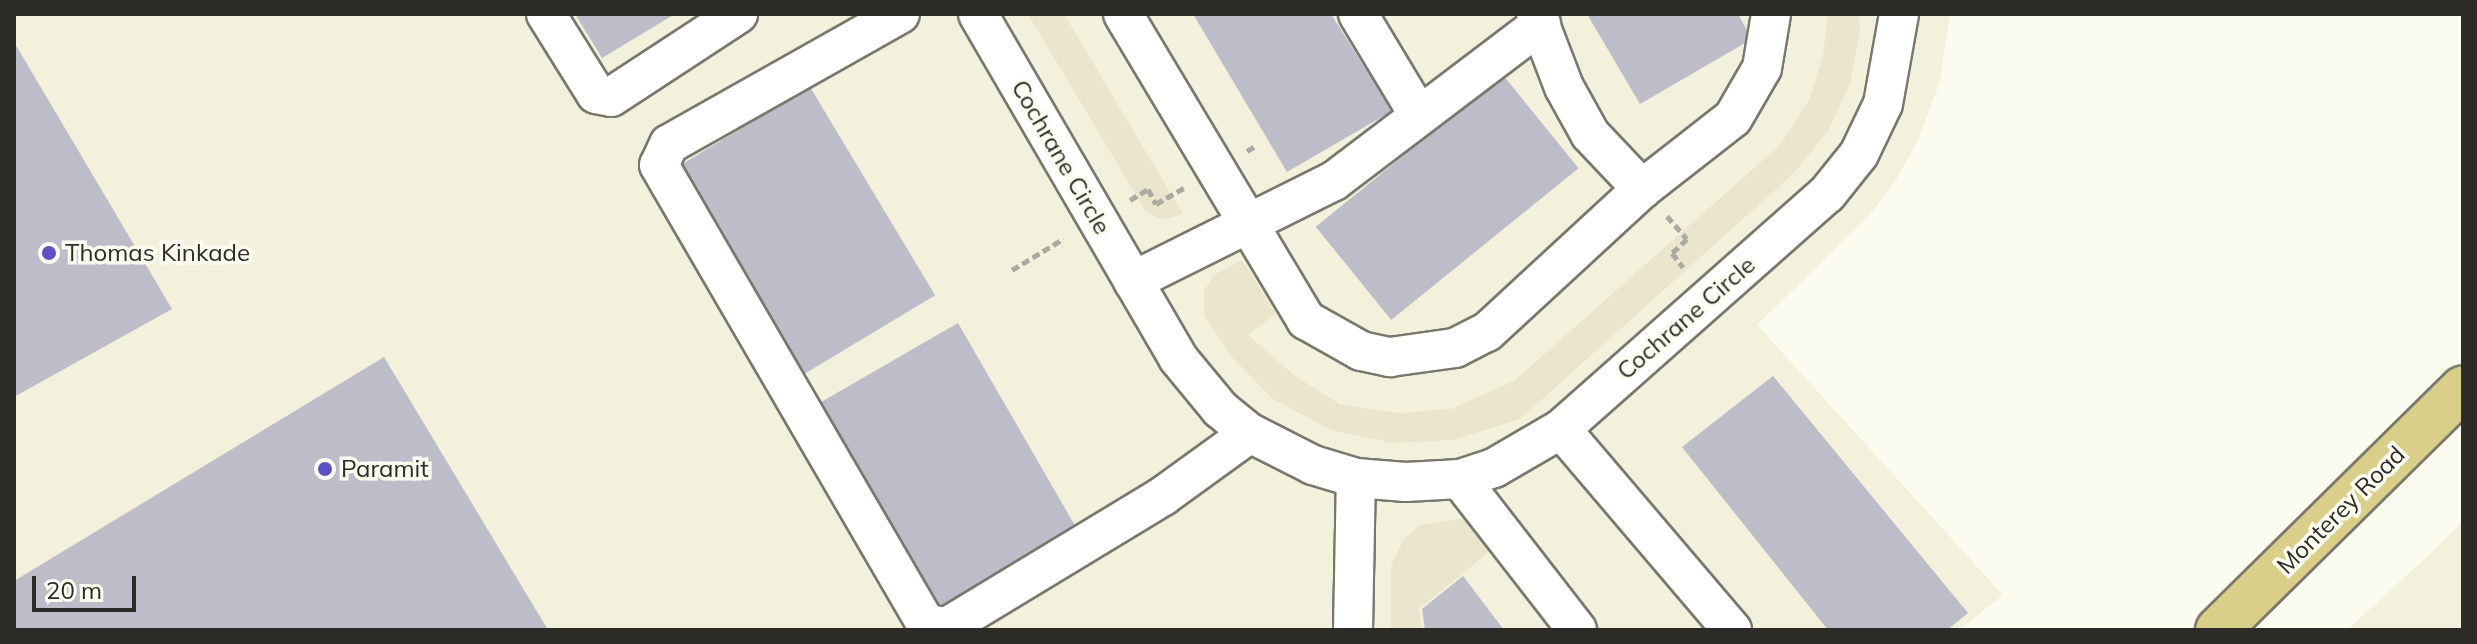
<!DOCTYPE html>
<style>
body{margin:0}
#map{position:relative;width:2477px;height:644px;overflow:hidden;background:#fcfbef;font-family:Mulish,sans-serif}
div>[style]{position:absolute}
.built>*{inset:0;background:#f3f0dc}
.green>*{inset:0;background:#eae6cd}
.building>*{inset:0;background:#bcbdc8;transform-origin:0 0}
.path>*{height:5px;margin-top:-2.5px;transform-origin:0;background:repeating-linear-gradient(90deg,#abaaa1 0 8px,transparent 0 12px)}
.roads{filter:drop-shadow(2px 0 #79786d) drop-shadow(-2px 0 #79786d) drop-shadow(0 2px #79786d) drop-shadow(0 -2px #79786d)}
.minor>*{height:38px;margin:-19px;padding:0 19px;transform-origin:19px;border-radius:19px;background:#fff}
.major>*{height:44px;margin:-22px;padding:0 22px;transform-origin:22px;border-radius:22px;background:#dacf88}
.dots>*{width:22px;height:22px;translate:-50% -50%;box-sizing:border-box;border:4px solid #fcfbef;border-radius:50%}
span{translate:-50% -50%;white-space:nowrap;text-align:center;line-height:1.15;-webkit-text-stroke:7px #fcfbef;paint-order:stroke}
.street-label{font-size:24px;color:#2c2b27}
.poi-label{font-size:24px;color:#2c2b27}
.left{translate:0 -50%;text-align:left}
.frame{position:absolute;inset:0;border:16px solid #2c2b27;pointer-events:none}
.scale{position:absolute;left:32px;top:576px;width:104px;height:36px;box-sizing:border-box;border:4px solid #2c2b27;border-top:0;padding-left:10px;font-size:24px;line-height:28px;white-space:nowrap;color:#2c2b27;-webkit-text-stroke:6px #fcfbef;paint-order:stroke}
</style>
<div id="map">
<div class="built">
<div style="clip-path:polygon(14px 14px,1950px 14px,1940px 81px,1919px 138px,1896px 180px,1867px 218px,1757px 325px,2003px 595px,1959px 630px,14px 630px)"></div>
<div style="clip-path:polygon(2463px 521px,2463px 630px,2347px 630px,2431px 553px)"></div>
</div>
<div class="green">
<div style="clip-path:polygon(1028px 14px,1064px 14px,1183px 214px,1163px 220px,1146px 212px)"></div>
<div style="clip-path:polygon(1828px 14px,1859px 14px,1860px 32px,1850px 84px,1828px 131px,1793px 174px,1520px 419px,1453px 440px,1392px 443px,1331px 430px,1273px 399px,1231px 356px,1204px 316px,1204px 291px,1214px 275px,1242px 260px,1276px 314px,1248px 335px,1294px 375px,1339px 404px,1398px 413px,1451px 409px,1514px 381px,1780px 145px,1809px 100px,1823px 56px)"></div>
<div style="clip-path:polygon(1464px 518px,1489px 552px,1419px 609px,1422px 630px,1391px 630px,1391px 565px,1404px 539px,1420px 525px)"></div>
</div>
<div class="building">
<div style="clip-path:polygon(575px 14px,675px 14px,602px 58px)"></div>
<div style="clip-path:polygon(1193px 14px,1331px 14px,1392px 111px,1287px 172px)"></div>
<div style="clip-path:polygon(1587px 14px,1738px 14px,1752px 39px,1640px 104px)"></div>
<div style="clip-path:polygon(14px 42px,172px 309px,14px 397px)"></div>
<div style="left:1503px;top:75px;width:120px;height:241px;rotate:51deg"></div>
<div style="left:810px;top:87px;width:243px;height:160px;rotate:59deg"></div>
<div style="left:958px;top:323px;width:239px;height:166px;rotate:60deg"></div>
<div style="clip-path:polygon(384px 357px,548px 630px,14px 630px,14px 581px)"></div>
<div style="clip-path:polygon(1773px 376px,1968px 613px,1947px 630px,1828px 630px,1682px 447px)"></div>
<div style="clip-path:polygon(1463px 576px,1504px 630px,1425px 630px,1422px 609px)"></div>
</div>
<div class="path">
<div style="left:1247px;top:151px;width:12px;rotate:-31deg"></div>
<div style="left:1130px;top:200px;width:21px;rotate:-31deg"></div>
<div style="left:1148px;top:189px;width:17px;rotate:62deg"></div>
<div style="left:1156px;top:204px;width:34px;rotate:-30deg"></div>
<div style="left:1667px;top:216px;width:30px;rotate:49deg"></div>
<div style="left:1687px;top:239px;width:21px;rotate:137deg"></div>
<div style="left:1672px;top:253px;width:18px;rotate:52deg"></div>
<div style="left:1012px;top:270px;width:60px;rotate:-31.3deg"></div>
</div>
<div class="roads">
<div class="minor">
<div style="left:546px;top:14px;width:94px;rotate:58deg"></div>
<div style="left:596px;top:94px;width:15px;rotate:11deg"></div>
<div style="left:611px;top:97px;width:152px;rotate:-33.2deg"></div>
<div style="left:900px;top:14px;width:265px;rotate:150.6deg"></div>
<div style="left:669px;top:144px;width:23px;rotate:115deg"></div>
<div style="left:659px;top:165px;width:531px;rotate:59.81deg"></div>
<div style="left:926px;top:624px;width:21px;rotate:8deg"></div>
<div style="left:947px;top:627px;width:253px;rotate:-31.2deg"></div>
<div style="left:1163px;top:496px;width:107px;rotate:-35.9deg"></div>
<div style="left:978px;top:14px;width:398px;rotate:59.8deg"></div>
<div style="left:1178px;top:358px;width:66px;rotate:50.5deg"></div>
<div style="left:1220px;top:409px;width:38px;rotate:39deg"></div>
<div style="left:1250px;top:433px;width:71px;rotate:26.9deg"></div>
<div style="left:1313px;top:465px;width:45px;rotate:16.8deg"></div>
<div style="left:1356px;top:478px;width:50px;rotate:4.6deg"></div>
<div style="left:1406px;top:482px;width:54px;rotate:-3.2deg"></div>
<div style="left:1460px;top:479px;width:36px;rotate:-18deg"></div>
<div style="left:1494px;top:468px;width:78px;rotate:-30.2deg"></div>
<div style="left:1561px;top:429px;width:355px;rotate:-41.5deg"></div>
<div style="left:1827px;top:194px;width:51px;rotate:-51.3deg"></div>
<div style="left:1859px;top:154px;width:55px;rotate:-64.4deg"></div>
<div style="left:1883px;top:104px;width:91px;rotate:-79.9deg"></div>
<div style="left:1123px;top:14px;width:357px;rotate:59.1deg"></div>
<div style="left:1306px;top:320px;width:63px;rotate:29.4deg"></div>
<div style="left:1361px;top:351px;width:30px;rotate:12deg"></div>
<div style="left:1390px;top:357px;width:66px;rotate:-7.9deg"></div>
<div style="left:1455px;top:348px;width:36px;rotate:-27deg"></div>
<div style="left:1487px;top:332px;width:211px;rotate:-42.7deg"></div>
<div style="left:1642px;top:189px;width:115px;rotate:-38deg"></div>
<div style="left:1733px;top:118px;width:58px;rotate:-59.9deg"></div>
<div style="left:1762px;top:68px;width:55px;rotate:-80.5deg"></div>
<div style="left:1358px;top:14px;width:117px;rotate:59deg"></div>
<div style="left:1536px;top:14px;width:78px;rotate:69deg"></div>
<div style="left:1564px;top:87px;width:54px;rotate:61deg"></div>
<div style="left:1590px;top:134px;width:76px;rotate:46.6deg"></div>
<div style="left:1133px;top:281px;width:225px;rotate:-26.5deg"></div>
<div style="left:1334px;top:181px;width:260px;rotate:-37.2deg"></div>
<div style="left:1561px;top:429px;width:264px;rotate:49.6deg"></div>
<div style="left:1460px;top:479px;width:191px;rotate:52.2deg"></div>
<div style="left:1353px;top:630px;width:152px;rotate:-88.9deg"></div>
</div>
<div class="major">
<div style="left:2218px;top:630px;width:344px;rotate:-44.6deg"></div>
</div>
</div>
<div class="dots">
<div style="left:49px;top:253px;background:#5e50c9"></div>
<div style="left:325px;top:469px;background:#5e50c9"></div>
</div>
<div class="street-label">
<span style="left:1061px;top:157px;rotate:60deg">Cochrane Circle</span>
<span style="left:1686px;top:318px;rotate:-41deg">Cochrane Circle</span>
<span style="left:2341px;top:510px;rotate:-45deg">Monterey Road</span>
</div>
<div class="poi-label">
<span class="left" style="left:65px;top:253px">Thomas Kinkade</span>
<span class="left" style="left:341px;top:469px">Paramit</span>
</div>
<div class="frame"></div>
<div class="scale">20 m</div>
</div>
